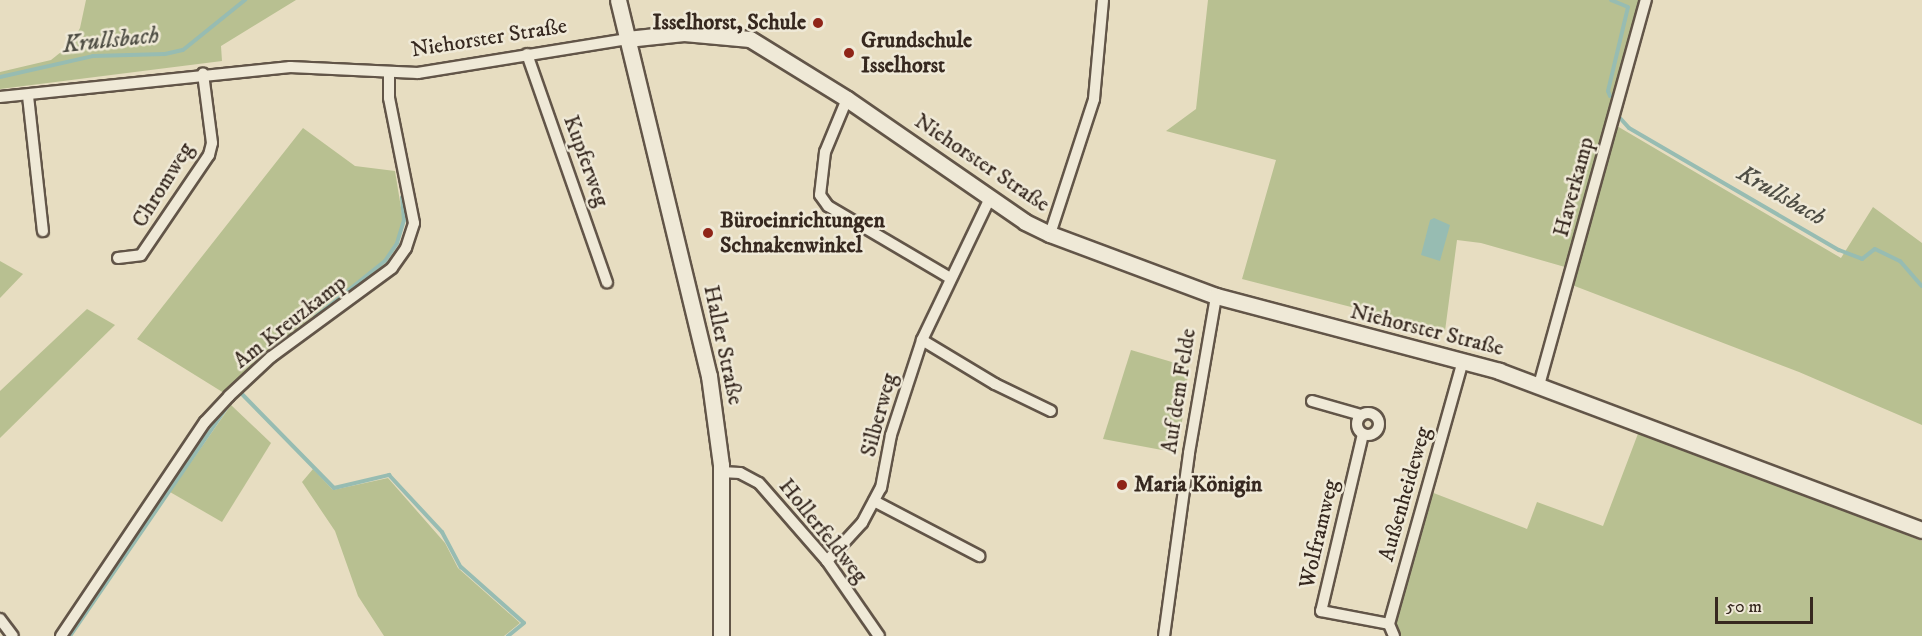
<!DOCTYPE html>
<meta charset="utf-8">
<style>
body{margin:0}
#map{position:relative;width:1922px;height:636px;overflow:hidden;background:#e7ddc1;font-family:"IM FELL DW Pica",serif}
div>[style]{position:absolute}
.green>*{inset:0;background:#b8c091}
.water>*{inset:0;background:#97bcb2}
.stream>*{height:4px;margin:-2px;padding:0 2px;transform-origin:2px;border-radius:2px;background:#97bcb2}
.roads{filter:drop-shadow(2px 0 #625548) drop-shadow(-2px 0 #625548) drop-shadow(0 2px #625548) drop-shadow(0 -2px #625548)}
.street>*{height:10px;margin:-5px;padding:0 5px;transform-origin:5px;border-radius:5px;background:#efe9d7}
.street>.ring{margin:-5px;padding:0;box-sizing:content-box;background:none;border:10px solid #efe9d7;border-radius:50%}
.secondary>*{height:15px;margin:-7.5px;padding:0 7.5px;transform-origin:7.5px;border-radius:7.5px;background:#efe9d7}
.dots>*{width:16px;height:16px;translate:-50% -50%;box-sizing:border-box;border:3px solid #efe9d7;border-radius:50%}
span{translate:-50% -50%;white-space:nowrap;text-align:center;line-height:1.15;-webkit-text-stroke:5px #efe9d7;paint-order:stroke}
.poi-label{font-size:22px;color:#36281f;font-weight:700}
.right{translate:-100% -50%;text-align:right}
.left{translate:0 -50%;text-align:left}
.street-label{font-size:22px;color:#36281f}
.water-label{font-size:24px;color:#4e4d44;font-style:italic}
.scale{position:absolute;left:1715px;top:597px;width:98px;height:27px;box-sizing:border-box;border:3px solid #36281f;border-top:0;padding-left:8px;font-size:18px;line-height:21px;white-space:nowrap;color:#36281f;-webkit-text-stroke:4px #efe9d7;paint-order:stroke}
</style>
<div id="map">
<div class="green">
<div style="clip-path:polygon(86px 0,296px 0,221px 46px,222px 61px,0 89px,0 72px,51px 60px,71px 44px,80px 28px)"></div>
<div style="clip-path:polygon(1208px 0,1639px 0,1565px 267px,1481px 243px,1457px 240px,1445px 331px,1242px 279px,1276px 160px,1166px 131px,1196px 109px)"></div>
<div style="clip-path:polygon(1617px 126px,1841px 258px,1873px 207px,1922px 243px,1922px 425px,1799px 372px,1572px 285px)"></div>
<div style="clip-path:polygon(303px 128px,355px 166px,395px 171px,403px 220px,396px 242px,384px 260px,268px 352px,224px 393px,137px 339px)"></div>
<div style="clip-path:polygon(0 261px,23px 274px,0 298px)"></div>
<div style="clip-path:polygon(87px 309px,115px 325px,0 438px,0 391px)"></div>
<div style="clip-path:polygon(1131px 350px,1189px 367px,1178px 453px,1103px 439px)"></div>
<div style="clip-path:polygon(231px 405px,271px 443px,222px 522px,170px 492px)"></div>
<div style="clip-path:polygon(1639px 431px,1922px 541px,1922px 636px,1400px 636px,1396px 623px,1431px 492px,1527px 529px,1537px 502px,1603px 526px)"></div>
<div style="clip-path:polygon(313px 469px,333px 490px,388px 478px,445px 543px,458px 568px,520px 623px,504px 636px,384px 636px,358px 596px,335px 531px,302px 482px)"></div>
</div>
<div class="water">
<div style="clip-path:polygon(1434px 218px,1450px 225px,1440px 261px,1421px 255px,1430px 220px)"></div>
</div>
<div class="stream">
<div style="left:0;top:77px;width:95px;rotate:-12.7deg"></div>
<div style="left:93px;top:56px;width:72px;rotate:-1.6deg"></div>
<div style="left:165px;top:54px;width:18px;rotate:-13deg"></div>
<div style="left:183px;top:50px;width:80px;rotate:-38.9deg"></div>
<div style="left:1610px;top:96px;width:5px;rotate:-112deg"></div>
<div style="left:1608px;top:91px;width:86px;rotate:-76.6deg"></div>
<div style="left:1628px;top:7px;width:18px;rotate:-158deg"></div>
<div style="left:1620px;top:118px;width:13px;rotate:48deg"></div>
<div style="left:1629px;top:128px;width:243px;rotate:30.2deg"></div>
<div style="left:1839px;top:250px;width:25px;rotate:21deg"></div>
<div style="left:1862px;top:259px;width:16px;rotate:-38deg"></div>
<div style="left:1875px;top:249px;width:28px;rotate:26deg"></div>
<div style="left:1900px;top:261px;width:33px;rotate:49deg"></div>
<div style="left:315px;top:317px;width:90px;rotate:-38.7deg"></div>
<div style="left:385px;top:261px;width:22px;rotate:-56deg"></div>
<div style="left:397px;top:243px;width:24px;rotate:-73deg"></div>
<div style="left:404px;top:220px;width:23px;rotate:-95deg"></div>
<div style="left:240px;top:392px;width:134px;rotate:45.6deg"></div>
<div style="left:334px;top:488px;width:57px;rotate:-13.3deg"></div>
<div style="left:389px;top:475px;width:78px;rotate:47.1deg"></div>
<div style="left:442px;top:532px;width:40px;rotate:62deg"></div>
<div style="left:461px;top:567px;width:84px;rotate:41.6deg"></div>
<div style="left:524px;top:623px;width:21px;rotate:141deg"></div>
<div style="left:70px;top:636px;width:280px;rotate:-55.6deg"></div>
</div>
<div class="roads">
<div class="street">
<div style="left:527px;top:54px;width:242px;rotate:70.7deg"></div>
<div style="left:28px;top:96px;width:136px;rotate:83.7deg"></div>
<div style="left:0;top:97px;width:292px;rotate:-5.9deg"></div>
<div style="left:290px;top:67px;width:128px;rotate:2.7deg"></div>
<div style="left:418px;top:73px;width:212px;rotate:-9.2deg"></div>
<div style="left:847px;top:99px;width:57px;rotate:112.5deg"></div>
<div style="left:825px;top:152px;width:43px;rotate:96.6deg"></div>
<div style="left:820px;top:195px;width:14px;rotate:54deg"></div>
<div style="left:828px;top:206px;width:142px;rotate:30.5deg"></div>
<div style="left:1050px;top:234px;width:142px;rotate:-71.9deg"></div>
<div style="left:1094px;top:99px;width:99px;rotate:-84.8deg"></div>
<div style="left:118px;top:258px;width:23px;rotate:-7deg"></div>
<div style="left:141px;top:255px;width:121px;rotate:-55.8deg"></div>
<div style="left:209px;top:155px;width:12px;rotate:-76deg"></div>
<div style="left:212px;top:143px;width:70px;rotate:-97.4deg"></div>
<div style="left:922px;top:340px;width:85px;rotate:31.1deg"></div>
<div style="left:995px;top:384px;width:62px;rotate:25.7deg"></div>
<div style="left:1539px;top:385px;width:400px;rotate:-74.5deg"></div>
<div style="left:1312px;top:401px;width:51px;rotate:15.9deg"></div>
<div class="ring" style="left:1357px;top:413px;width:12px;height:12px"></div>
<div style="left:1363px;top:434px;width:182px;rotate:103.3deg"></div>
<div style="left:1321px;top:611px;width:69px;rotate:10.8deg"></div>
<div style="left:721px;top:472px;width:19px;rotate:3deg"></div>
<div style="left:740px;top:473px;width:21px;rotate:28deg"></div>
<div style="left:759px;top:483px;width:103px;rotate:48.9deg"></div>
<div style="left:827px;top:561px;width:91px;rotate:55.3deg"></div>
<div style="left:874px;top:501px;width:119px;rotate:27.6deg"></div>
<div style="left:827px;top:561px;width:52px;rotate:-47.4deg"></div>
<div style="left:862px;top:523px;width:40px;rotate:-62deg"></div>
<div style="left:881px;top:488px;width:54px;rotate:-79.3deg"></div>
<div style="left:891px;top:435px;width:100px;rotate:-71.9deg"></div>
<div style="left:922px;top:340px;width:157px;rotate:-64.4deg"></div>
<div style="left:0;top:619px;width:21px;rotate:53deg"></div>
<div style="left:61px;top:636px;width:258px;rotate:-56.1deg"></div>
<div style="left:205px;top:422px;width:35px;rotate:-47deg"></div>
<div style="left:229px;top:396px;width:57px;rotate:-42.9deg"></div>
<div style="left:271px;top:357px;width:150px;rotate:-36.3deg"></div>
<div style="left:392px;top:268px;width:24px;rotate:-55deg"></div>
<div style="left:406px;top:248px;width:26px;rotate:-72deg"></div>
<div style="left:414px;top:223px;width:127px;rotate:-101.3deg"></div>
<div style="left:389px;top:98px;width:23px;rotate:-90deg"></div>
<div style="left:1164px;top:636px;width:185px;rotate:-82.2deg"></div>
<div style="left:1189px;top:453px;width:159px;rotate:-80.2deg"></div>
<div style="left:1394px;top:636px;width:13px;rotate:-113deg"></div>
<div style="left:1389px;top:624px;width:273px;rotate:-74.3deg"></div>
</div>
<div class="secondary">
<div style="left:618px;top:0;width:387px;rotate:76.4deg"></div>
<div style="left:709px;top:376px;width:90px;rotate:82.3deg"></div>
<div style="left:721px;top:465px;width:171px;rotate:90deg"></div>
<div style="left:627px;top:39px;width:57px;rotate:-6deg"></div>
<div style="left:684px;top:33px;width:66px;rotate:5.2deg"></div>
<div style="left:750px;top:39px;width:114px;rotate:31.7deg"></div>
<div style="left:847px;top:99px;width:216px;rotate:34.6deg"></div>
<div style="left:1025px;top:222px;width:28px;rotate:26deg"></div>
<div style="left:1050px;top:234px;width:177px;rotate:20.5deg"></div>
<div style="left:1216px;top:296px;width:293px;rotate:14.8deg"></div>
<div style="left:1499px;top:371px;width:452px;rotate:20.6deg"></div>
</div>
</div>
<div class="dots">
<div style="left:818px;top:23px;background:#8f2418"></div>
<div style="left:849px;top:53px;background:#8f2418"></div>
<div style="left:708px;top:233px;background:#8f2418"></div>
<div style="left:1122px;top:485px;background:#8f2418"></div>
</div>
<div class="poi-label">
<span class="right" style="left:806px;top:23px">Isselhorst, Schule</span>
<span class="left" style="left:861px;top:53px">Grundschule<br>Isselhorst</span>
<span class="left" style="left:720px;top:233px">Büroeinrichtungen<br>Schnakenwinkel</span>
<span class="left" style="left:1134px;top:485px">Maria Königin</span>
</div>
<div class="street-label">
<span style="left:489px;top:38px;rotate:-9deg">Niehorster Straße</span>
<span style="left:586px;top:161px;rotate:70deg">Kupferweg</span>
<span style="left:982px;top:163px;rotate:34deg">Niehorster Straße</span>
<span style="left:163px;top:185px;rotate:-58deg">Chromweg</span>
<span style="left:1574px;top:187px;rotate:-75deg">Haverkamp</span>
<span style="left:290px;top:322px;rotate:-38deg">Am Kreuzkamp</span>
<span style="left:1427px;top:330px;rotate:14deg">Niehorster Straße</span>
<span style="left:723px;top:345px;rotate:78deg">Haller Straße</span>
<span style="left:1179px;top:391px;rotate:-81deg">Auf dem Felde</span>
<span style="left:879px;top:415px;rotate:-75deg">Silberweg</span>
<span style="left:1405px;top:494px;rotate:-74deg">Außenheideweg</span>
<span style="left:823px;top:531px;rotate:51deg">Hollerfeldweg</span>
<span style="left:1319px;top:534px;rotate:-77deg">Wolframweg</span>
</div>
<div class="water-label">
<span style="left:111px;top:41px;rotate:-6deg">Krullsbach</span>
<span style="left:1781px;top:196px;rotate:30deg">Krullsbach</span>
</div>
<div class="scale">50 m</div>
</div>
